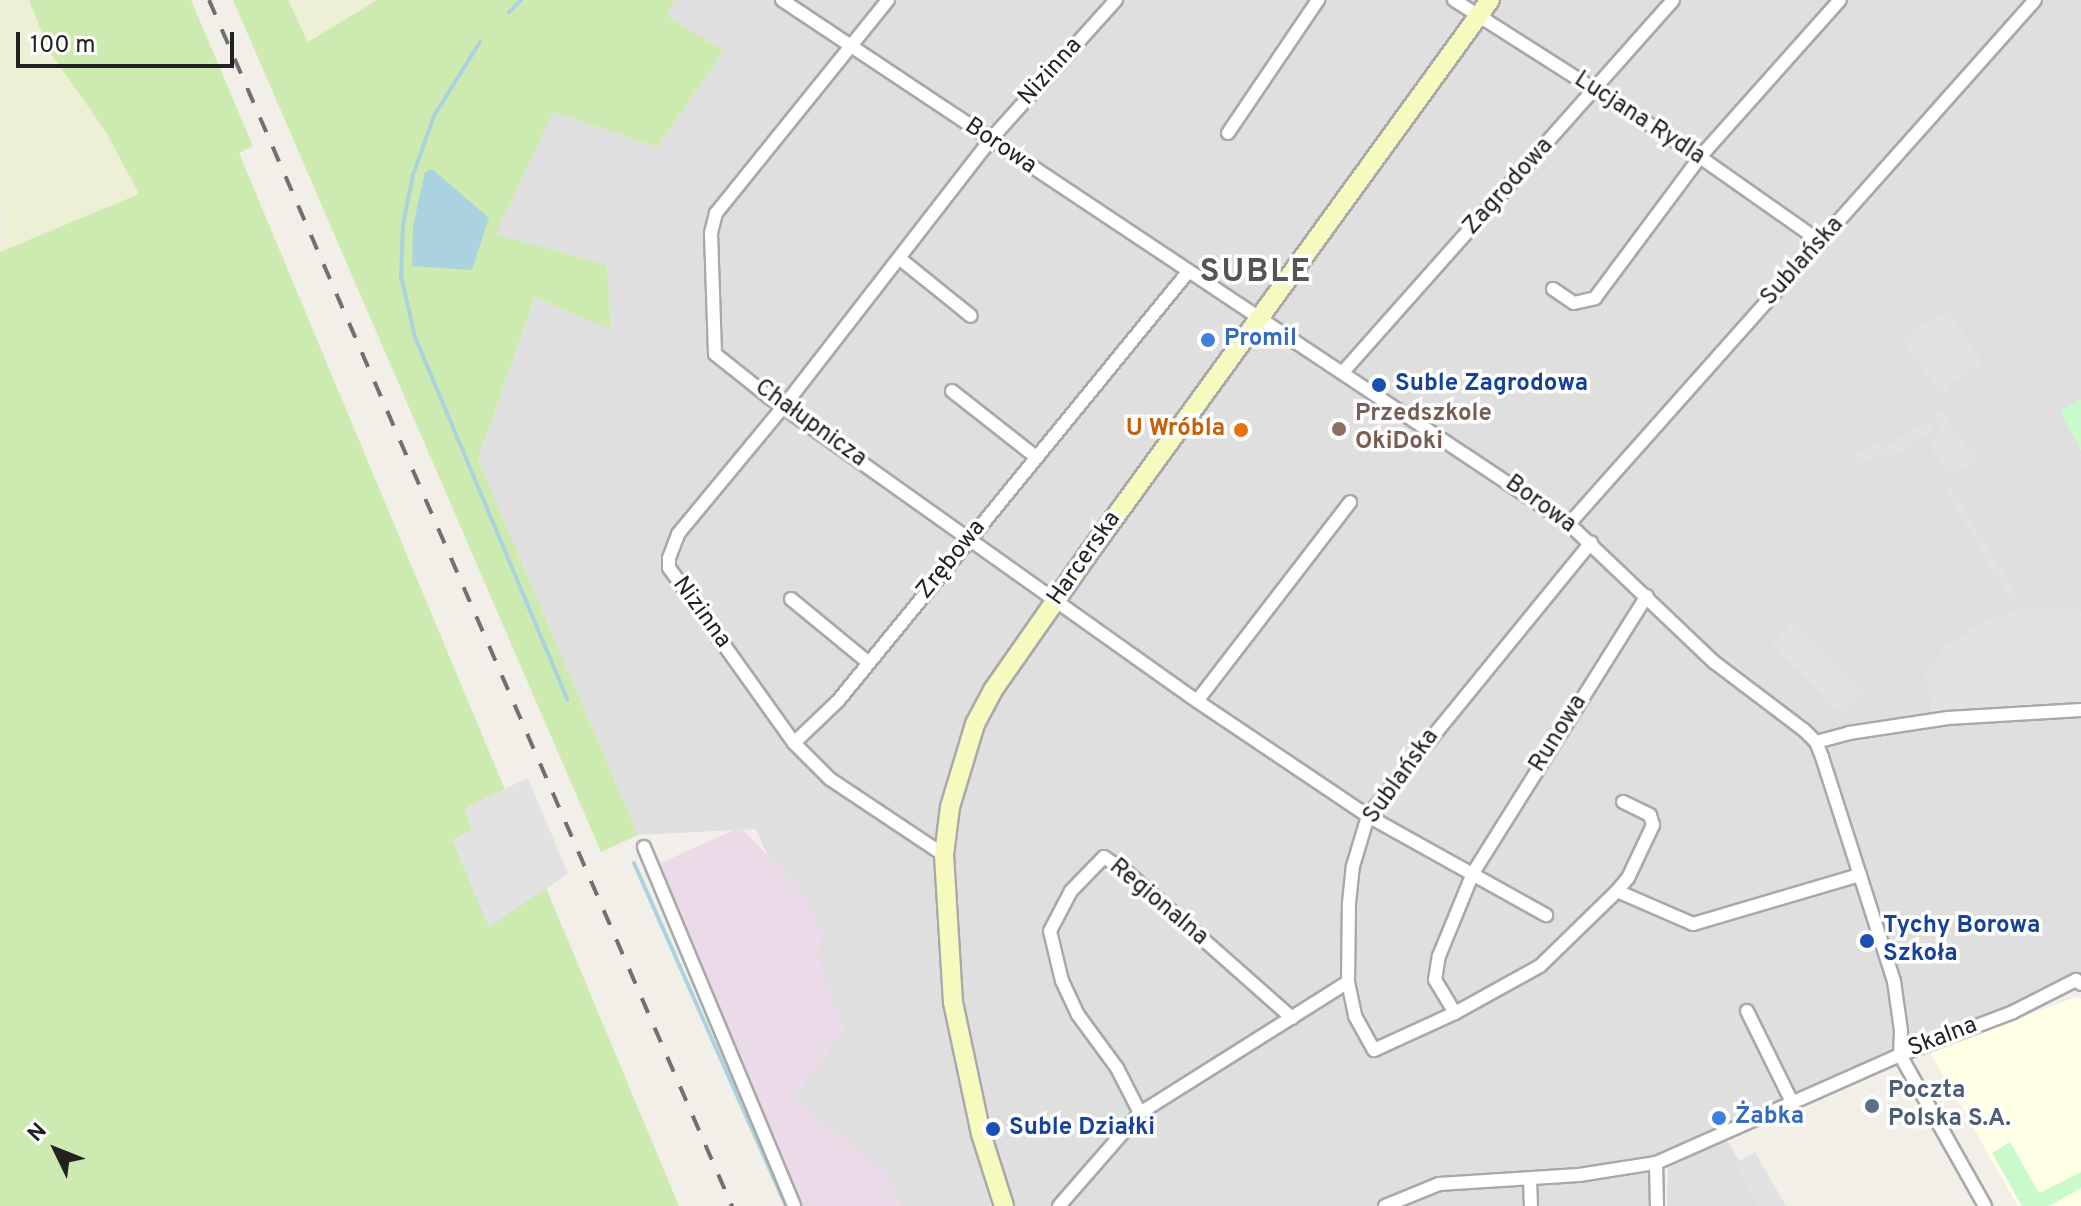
<!DOCTYPE html>
<meta charset="utf-8">
<style>
body{margin:0}
#map{position:relative;width:2081px;height:1206px;overflow:hidden;background:#f2efe9;font-family:Overpass,sans-serif}
div>[style]{position:absolute}
.residential>*{inset:0;background:#e0dfdf}
.industrial>*{inset:0;background:#ebdbe8}
.education>*{inset:0;background:#ffffe5}
.farmland>*{inset:0;background:#eef0d5}
.grass>*{inset:0;background:#cdebb0}
.park>*{inset:0;background:#c8facc}
.parking>*{inset:0;background:#e2e2e2;transform-origin:0 0}
.water>*{inset:0;background:#aad3df}
.stream>*{height:4px;margin:-2px;padding:0 2px;transform-origin:2px;border-radius:2px;background:#aad3df}
.roads{filter:drop-shadow(2px 0 #a9a9a9) drop-shadow(-2px 0 #a9a9a9) drop-shadow(0 2px #a9a9a9) drop-shadow(0 -2px #a9a9a9)}
.street>*{height:12px;margin:-6px;padding:0 6px;transform-origin:6px;border-radius:6px;background:#fff}
.secondary>*{height:18px;margin:-9px;padding:0 9px;transform-origin:9px;border-radius:9px;background:#f7fabf}
.rail>*{height:4px;margin-top:-2px;transform-origin:0;background:repeating-linear-gradient(90deg,#707070 0 16px,transparent 0 32px)}
.dots>*{width:22px;height:22px;translate:-50% -50%;box-sizing:border-box;border:4px solid #fff;border-radius:50%}
span{translate:-50% -50%;white-space:nowrap;text-align:center;line-height:1.15;-webkit-text-stroke:7px #fff;paint-order:stroke}
.street-label{font-size:24px;color:#222}
.shop-label{font-size:24px;color:#366cbe;font-weight:700}
.left{translate:0 -50%;text-align:left}
.transit-label{font-size:24px;color:#164399;font-weight:700}
.education-label{font-size:24px;color:#785e54;font-weight:700}
.food-label{font-size:24px;color:#c56008;font-weight:700}
.right{translate:-100% -50%;text-align:right}
.service-label{font-size:24px;color:#4e5e75;font-weight:700}
.district-label{font-size:32px;color:#555;font-weight:700;letter-spacing:2px}
.north{position:absolute;left:16px;top:1110px;width:80px;height:80px;-webkit-text-stroke:6px #fff;paint-order:stroke;rotate:313deg;font-size:22px;font-weight:700;line-height:32px;text-align:center;color:#222}
.north::after{content:'';display:block;margin:auto;width:28px;height:36px;background:#222;clip-path:polygon(50% 0,100% 100%,50% 72%,0 100%)}
.scale{position:absolute;left:16px;top:32px;width:218px;height:36px;box-sizing:border-box;border:4px solid #222;border-top:0;padding-left:10px;font-size:24px;line-height:28px;white-space:nowrap;color:#222;-webkit-text-stroke:6px #fff;paint-order:stroke}
</style>
<div id="map">
<div class="residential">
<div style="clip-path:polygon(675px 0,2081px 0,2081px 974px,2007px 1012px,1653px 1168px,1655px 1206px,1009px 1206px,982px 1138px,990px 1206px,900px 1206px,886px 1174px,793px 1097px,844px 1029px,756px 829px,638px 835px,478px 459px,535px 297px,611px 329px,607px 265px,495px 234px,553px 111px,657px 147px,724px 51px,665px 15px)"></div>
<div style="clip-path:polygon(1726px 1139px,1767px 1206px,1667px 1206px,1668px 1168px)"></div>
</div>
<div class="industrial">
<div style="clip-path:polygon(740px 827px,802px 890px,822px 932px,818px 958px,844px 1029px,793px 1097px,886px 1174px,900px 1206px,794px 1206px,652px 867px)"></div>
</div>
<div class="education">
<div style="clip-path:polygon(2076px 997px,2081px 999px,2081px 1206px,2018px 1206px,1930px 1052px)"></div>
</div>
<div class="farmland">
<div style="clip-path:polygon(0 0,29px 0,49px 51px,106px 132px,139px 194px,1px 252px)"></div>
<div style="clip-path:polygon(288px 0,377px 0,308px 42px)"></div>
</div>
<div class="grass">
<div style="clip-path:polygon(29px 0,191px 0,253px 146px,239px 153px,679px 1206px,0 1206px,0 252px,139px 194px,106px 132px,49px 51px)"></div>
<div style="clip-path:polygon(233px 0,288px 0,308px 42px,377px 0,675px 0,666px 15px,724px 51px,657px 147px,553px 112px,496px 234px,607px 265px,611px 330px,535px 297px,478px 459px,638px 835px,601px 852px)"></div>
<div style="clip-path:polygon(1165px 428px,1170px 431px,1061px 581px,1052px 585px)"></div>
</div>
<div class="park">
<div style="clip-path:polygon(2081px 399px,2081px 450px,2060px 412px)"></div>
<div style="clip-path:polygon(2010px 1142px,2039px 1193px,2081px 1172px,2081px 1188px,2049px 1206px,2022px 1206px,1992px 1153px)"></div>
</div>
<div class="parking">
<div style="clip-path:polygon(1948px 310px,1983px 363px,1948px 384px,1950px 388px,1939px 394px,1902px 338px)"></div>
<div style="clip-path:polygon(1943px 411px,1966px 447px,1970px 445px,1979px 459px,1949px 477px,1929px 444px,1940px 434px,1936px 415px)"></div>
<div style="clip-path:polygon(1927px 421px,1933px 431px,1887px 459px,1882px 452px,1861px 465px,1855px 456px,1876px 442px,1881px 449px)"></div>
<div style="clip-path:polygon(1948px 484px,2021px 601px,2013px 605px,1944px 487px)"></div>
<div style="clip-path:polygon(2025px 608px,2074px 608px,2081px 613px,2081px 709px,2015px 715px,1933px 714px,1925px 675px,1945px 647px,1983px 622px)"></div>
<div style="left:1794px;top:622px;width:100px;height:32px;rotate:44deg"></div>
<div style="clip-path:polygon(528px 778px,568px 874px,489px 927px,452px 840px,472px 830px,464px 808px)"></div>
<div style="clip-path:polygon(1755px 1152px,1786px 1206px,1759px 1206px,1734px 1164px)"></div>
</div>
<div class="water">
<div style="clip-path:polygon(432px 169px,489px 218px,472px 270px,412px 266px,413px 226px,425px 172px)"></div>
</div>
<div class="stream">
<div style="left:509px;top:12px;width:17px;rotate:-45deg"></div>
<div style="left:480px;top:42px;width:87px;rotate:121.9deg"></div>
<div style="left:434px;top:116px;width:63px;rotate:109.6deg"></div>
<div style="left:413px;top:175px;width:50px;rotate:101.5deg"></div>
<div style="left:403px;top:224px;width:52px;rotate:92.2deg"></div>
<div style="left:401px;top:276px;width:63px;rotate:77.1deg"></div>
<div style="left:415px;top:337px;width:393px;rotate:67.2deg"></div>
<div style="left:634px;top:863px;width:375px;rotate:66.1deg"></div>
</div>
<div class="roads">
<div class="street">
<div style="left:782px;top:0;width:945px;rotate:33.66deg"></div>
<div style="left:1569px;top:524px;width:200px;rotate:43.6deg"></div>
<div style="left:1714px;top:662px;width:113px;rotate:37.1deg"></div>
<div style="left:1804px;top:730px;width:17px;rotate:45deg"></div>
<div style="left:1816px;top:742px;width:16px;rotate:68deg"></div>
<div style="left:1822px;top:757px;width:235px;rotate:72.2deg"></div>
<div style="left:1894px;top:981px;width:50px;rotate:82deg"></div>
<div style="left:1901px;top:1031px;width:24px;rotate:92deg"></div>
<div style="left:1900px;top:1055px;width:173px;rotate:60.6deg"></div>
<div style="left:888px;top:0;width:274px;rotate:128.9deg"></div>
<div style="left:716px;top:213px;width:21px;rotate:104deg"></div>
<div style="left:711px;top:233px;width:121px;rotate:88.1deg"></div>
<div style="left:715px;top:354px;width:69px;rotate:38.5deg"></div>
<div style="left:769px;top:397px;width:525px;rotate:35.39deg"></div>
<div style="left:1197px;top:701px;width:206px;rotate:33.9deg"></div>
<div style="left:1368px;top:816px;width:204px;rotate:29.1deg"></div>
<div style="left:1454px;top:0;width:292px;rotate:32.5deg"></div>
<div style="left:1700px;top:157px;width:148px;rotate:35.1deg"></div>
<div style="left:1228px;top:133px;width:161px;rotate:-55.9deg"></div>
<div style="left:899px;top:258px;width:92px;rotate:38.9deg"></div>
<div style="left:1553px;top:289px;width:25px;rotate:34deg"></div>
<div style="left:1574px;top:303px;width:22px;rotate:-13deg"></div>
<div style="left:1595px;top:298px;width:176px;rotate:-53.3deg"></div>
<div style="left:1700px;top:157px;width:210px;rotate:-48.3deg"></div>
<div style="left:1343px;top:372px;width:497px;rotate:-48.4deg"></div>
<div style="left:952px;top:391px;width:108px;rotate:38.2deg"></div>
<div style="left:1569px;top:524px;width:701px;rotate:-48.35deg"></div>
<div style="left:791px;top:599px;width:101px;rotate:39.4deg"></div>
<div style="left:1197px;top:701px;width:251px;rotate:-52.4deg"></div>
<div style="left:1816px;top:742px;width:34px;rotate:-15deg"></div>
<div style="left:1849px;top:733px;width:100px;rotate:-8.6deg"></div>
<div style="left:1948px;top:718px;width:133px;rotate:-3.4deg"></div>
<div style="left:794px;top:743px;width:61px;rotate:-43.7deg"></div>
<div style="left:838px;top:701px;width:554px;rotate:-50.79deg"></div>
<div style="left:644px;top:847px;width:389px;rotate:67.3deg"></div>
<div style="left:944px;top:855px;width:137px;rotate:-146.3deg"></div>
<div style="left:830px;top:779px;width:51px;rotate:-135deg"></div>
<div style="left:794px;top:743px;width:215px;rotate:-125.5deg"></div>
<div style="left:669px;top:568px;width:10px;rotate:-90deg"></div>
<div style="left:669px;top:558px;width:26px;rotate:-69deg"></div>
<div style="left:678px;top:534px;width:166px;rotate:-50.4deg"></div>
<div style="left:784px;top:406px;width:336px;rotate:-52.2deg"></div>
<div style="left:990px;top:140px;width:188px;rotate:-48deg"></div>
<div style="left:1617px;top:891px;width:17px;rotate:-50deg"></div>
<div style="left:1628px;top:878px;width:59px;rotate:-64.7deg"></div>
<div style="left:1653px;top:825px;width:10px;rotate:-107deg"></div>
<div style="left:1650px;top:815px;width:30px;rotate:-154deg"></div>
<div style="left:1348px;top:982px;width:35px;rotate:78deg"></div>
<div style="left:1355px;top:1016px;width:39px;rotate:61deg"></div>
<div style="left:1374px;top:1050px;width:89px;rotate:-24.6deg"></div>
<div style="left:1455px;top:1013px;width:97px;rotate:-28.9deg"></div>
<div style="left:1540px;top:966px;width:107px;rotate:-44.2deg"></div>
<div style="left:1617px;top:891px;width:83px;rotate:23.5deg"></div>
<div style="left:1693px;top:924px;width:174px;rotate:-16.4deg"></div>
<div style="left:1747px;top:1011px;width:102px;rotate:63.7deg"></div>
<div style="left:1455px;top:1013px;width:39px;rotate:-121deg"></div>
<div style="left:1435px;top:980px;width:24px;rotate:-81deg"></div>
<div style="left:1439px;top:956px;width:90px;rotate:-67.7deg"></div>
<div style="left:1473px;top:873px;width:327px;rotate:-57.9deg"></div>
<div style="left:1140px;top:1113px;width:51px;rotate:-117.1deg"></div>
<div style="left:1117px;top:1068px;width:66px;rotate:-126.3deg"></div>
<div style="left:1078px;top:1015px;width:38px;rotate:-115deg"></div>
<div style="left:1062px;top:981px;width:51px;rotate:-103.5deg"></div>
<div style="left:1050px;top:931px;width:45px;rotate:-62.3deg"></div>
<div style="left:1071px;top:891px;width:47px;rotate:-45.9deg"></div>
<div style="left:1104px;top:857px;width:29px;rotate:34deg"></div>
<div style="left:1128px;top:873px;width:219px;rotate:41.5deg"></div>
<div style="left:1656px;top:1163px;width:43px;rotate:88.7deg"></div>
<div style="left:1530px;top:1179px;width:27px;rotate:88deg"></div>
<div style="left:1059px;top:1206px;width:123px;rotate:-48.9deg"></div>
<div style="left:1140px;top:1113px;width:246px;rotate:-32.2deg"></div>
<div style="left:1348px;top:982px;width:79px;rotate:-89.3deg"></div>
<div style="left:1349px;top:903px;width:37px;rotate:-84deg"></div>
<div style="left:1353px;top:866px;width:52px;rotate:-73.3deg"></div>
<div style="left:1368px;top:816px;width:353px;rotate:-50.8deg"></div>
<div style="left:1385px;top:1206px;width:58px;rotate:-22.2deg"></div>
<div style="left:1439px;top:1184px;width:140px;rotate:-3.7deg"></div>
<div style="left:1579px;top:1175px;width:78px;rotate:-8.9deg"></div>
<div style="left:1656px;top:1163px;width:267px;rotate:-23.9deg"></div>
<div style="left:1900px;top:1055px;width:121px;rotate:-20.8deg"></div>
<div style="left:2013px;top:1012px;width:71px;rotate:-26.9deg"></div>
<div style="left:2076px;top:980px;width:6px;rotate:39deg"></div>
</div>
<div class="secondary">
<div style="left:1004px;top:1206px;width:76px;rotate:-107.7deg"></div>
<div style="left:981px;top:1134px;width:135px;rotate:-102deg"></div>
<div style="left:953px;top:1002px;width:147px;rotate:-93.5deg"></div>
<div style="left:944px;top:855px;width:48px;rotate:-82.9deg"></div>
<div style="left:950px;top:807px;width:87px;rotate:-73.2deg"></div>
<div style="left:975px;top:724px;width:38px;rotate:-62deg"></div>
<div style="left:993px;top:690px;width:162px;rotate:-55deg"></div>
<div style="left:1086px;top:557px;width:688px;rotate:-54.05deg"></div>
</div>
</div>
<div class="rail">
<div style="left:209px;top:0;width:1315px;rotate:66.56deg"></div>
</div>
<div class="dots">
<div style="left:1208px;top:340px;background:#3f7fe0"></div>
<div style="left:1379px;top:385px;background:#1a4fb4"></div>
<div style="left:1339px;top:429px;background:#8d6e63"></div>
<div style="left:1241px;top:430px;background:#e8710a"></div>
<div style="left:1867px;top:941px;background:#1a4fb4"></div>
<div style="left:1872px;top:1106px;background:#5c6f8a"></div>
<div style="left:1719px;top:1118px;background:#3f7fe0"></div>
<div style="left:993px;top:1129px;background:#1a4fb4"></div>
</div>
<div class="street-label">
<span style="left:1051px;top:72px;rotate:-48deg">Nizinna</span>
<span style="left:1639px;top:119px;rotate:33deg">Lucjana Rydla</span>
<span style="left:1000px;top:147px;rotate:34deg">Borowa</span>
<span style="left:1509px;top:187px;rotate:-48deg">Zagrodowa</span>
<span style="left:1803px;top:262px;rotate:-48deg">Sublańska</span>
<span style="left:810px;top:424px;rotate:36deg">Chałupnicza</span>
<span style="left:1540px;top:505px;rotate:36deg">Borowa</span>
<span style="left:1085px;top:559px;rotate:-55deg">Harcerska</span>
<span style="left:952px;top:560px;rotate:-51deg">Zrębowa</span>
<span style="left:701px;top:613px;rotate:54deg">Nizinna</span>
<span style="left:1559px;top:734px;rotate:-58deg">Runowa</span>
<span style="left:1402px;top:777px;rotate:-54deg">Sublańska</span>
<span style="left:1158px;top:903px;rotate:40deg">Regionalna</span>
<span style="left:1943px;top:1038px;rotate:-21deg">Skalna</span>
</div>
<div class="shop-label">
<span class="left" style="left:1224px;top:340px">Promil</span>
<span class="left" style="left:1735px;top:1118px">Żabka</span>
</div>
<div class="transit-label">
<span class="left" style="left:1395px;top:385px">Suble Zagrodowa</span>
<span class="left" style="left:1883px;top:941px">Tychy Borowa<br>Szkoła</span>
<span class="left" style="left:1009px;top:1129px">Suble Działki</span>
</div>
<div class="education-label">
<span class="left" style="left:1355px;top:429px">Przedszkole<br>OkiDoki</span>
</div>
<div class="food-label">
<span class="right" style="left:1225px;top:430px">U Wróbla</span>
</div>
<div class="service-label">
<span class="left" style="left:1888px;top:1106px">Poczta<br>Polska S.A.</span>
</div>
<div class="district-label">
<span style="left:1256px;top:273px">SUBLE</span>
</div>
<div class="north">N</div>
<div class="scale">100 m</div>
</div>
